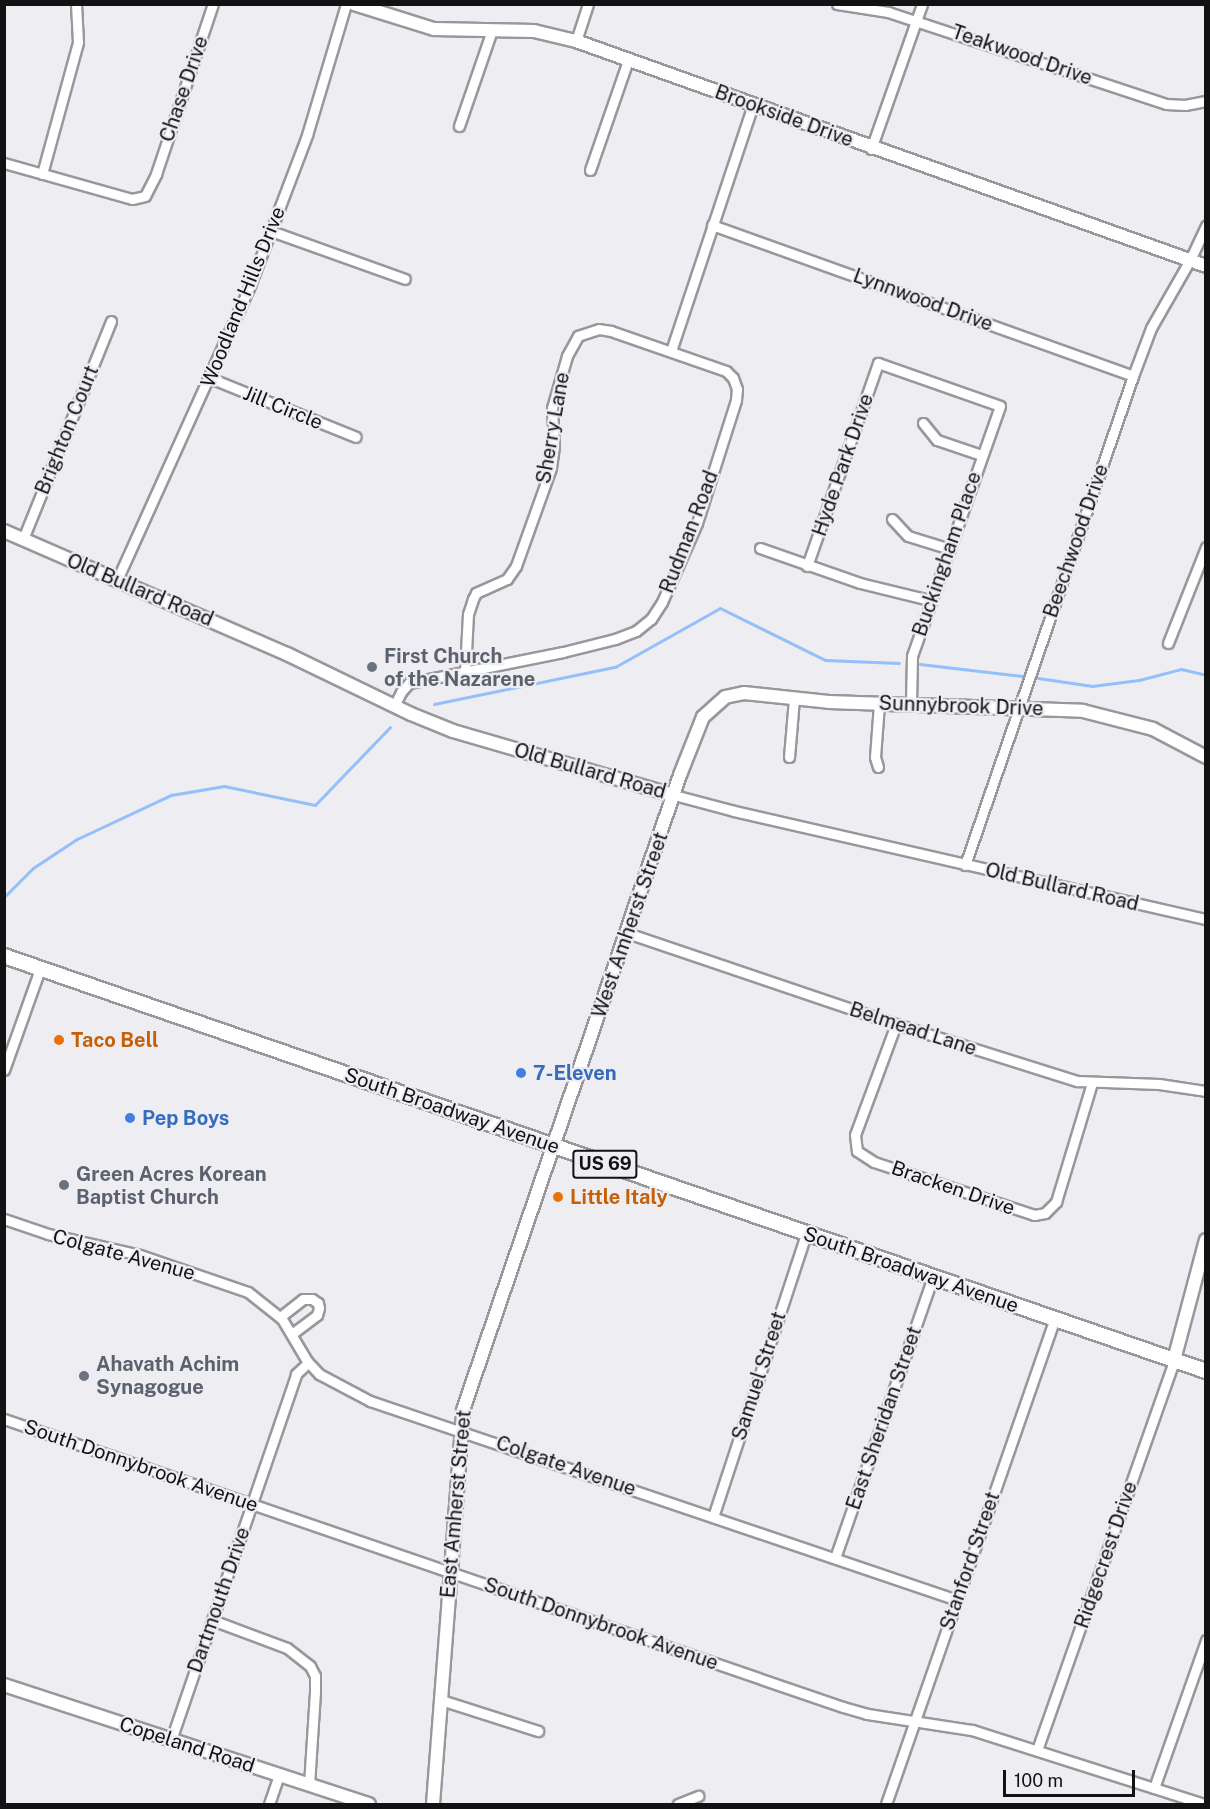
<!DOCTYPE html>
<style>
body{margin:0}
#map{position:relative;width:1210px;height:1809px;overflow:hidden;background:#eeedf2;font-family:"Public Sans",sans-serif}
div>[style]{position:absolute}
.stream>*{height:3px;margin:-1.5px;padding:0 1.5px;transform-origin:1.5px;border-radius:1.5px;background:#93bffa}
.roads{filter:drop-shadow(2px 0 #98979c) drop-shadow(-2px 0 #98979c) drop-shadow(0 2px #98979c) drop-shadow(0 -2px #98979c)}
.street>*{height:9px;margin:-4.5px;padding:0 4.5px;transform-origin:4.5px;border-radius:4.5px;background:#fff}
.secondary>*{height:12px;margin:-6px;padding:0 6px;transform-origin:6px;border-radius:6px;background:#fff}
.primary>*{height:14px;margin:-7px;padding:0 7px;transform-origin:7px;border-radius:7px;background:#fff}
.dots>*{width:16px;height:16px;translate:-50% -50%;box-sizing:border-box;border:3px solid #eeedf2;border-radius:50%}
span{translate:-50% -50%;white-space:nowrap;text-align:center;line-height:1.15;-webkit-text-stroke:4.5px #eeedf2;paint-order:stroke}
.shield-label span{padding:2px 4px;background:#eeedf2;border:2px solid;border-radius:4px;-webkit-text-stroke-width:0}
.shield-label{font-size:18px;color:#121213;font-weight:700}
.street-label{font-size:20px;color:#121213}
.worship-label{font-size:20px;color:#5b616d;font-weight:700}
.left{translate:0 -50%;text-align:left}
.food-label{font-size:20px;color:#c56008;font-weight:700}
.shop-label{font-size:20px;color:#366cbe;font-weight:700}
.frame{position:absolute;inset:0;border:6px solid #121213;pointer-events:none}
.scale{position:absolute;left:1003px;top:1770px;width:132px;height:27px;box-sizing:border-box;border:3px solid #121213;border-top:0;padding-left:8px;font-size:18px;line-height:21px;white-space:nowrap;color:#121213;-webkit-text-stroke:4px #eeedf2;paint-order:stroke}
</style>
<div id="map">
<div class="stream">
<div style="left:920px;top:664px;width:103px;rotate:6.7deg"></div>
<div style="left:1038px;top:678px;width:55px;rotate:8.4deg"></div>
<div style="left:1092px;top:686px;width:47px;rotate:-7.3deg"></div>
<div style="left:1139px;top:680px;width:43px;rotate:-14.7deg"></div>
<div style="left:1181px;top:669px;width:26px;rotate:13deg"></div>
<div style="left:434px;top:704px;width:185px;rotate:-11.6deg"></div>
<div style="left:615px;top:667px;width:120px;rotate:-29.3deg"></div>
<div style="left:720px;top:608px;width:117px;rotate:26.3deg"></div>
<div style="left:825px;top:660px;width:74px;rotate:2.3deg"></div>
<div style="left:4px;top:897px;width:41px;rotate:-45deg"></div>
<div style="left:33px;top:868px;width:53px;rotate:-33.4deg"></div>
<div style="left:77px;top:839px;width:104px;rotate:-25.1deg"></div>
<div style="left:171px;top:795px;width:54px;rotate:-9.6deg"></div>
<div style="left:224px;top:786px;width:93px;rotate:11.8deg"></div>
<div style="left:315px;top:805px;width:108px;rotate:-46.1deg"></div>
</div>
<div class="roads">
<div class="street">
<div style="left:837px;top:4px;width:52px;rotate:8.9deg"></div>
<div style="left:888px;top:12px;width:293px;rotate:18.3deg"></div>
<div style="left:1166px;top:104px;width:19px;rotate:3deg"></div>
<div style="left:1185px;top:105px;width:21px;rotate:-11deg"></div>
<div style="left:576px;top:41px;width:39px;rotate:-72deg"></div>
<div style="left:459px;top:126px;width:102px;rotate:-71deg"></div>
<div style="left:871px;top:149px;width:154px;rotate:-70.6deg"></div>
<div style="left:4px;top:163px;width:133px;rotate:15.7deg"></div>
<div style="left:132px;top:199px;width:13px;rotate:-13deg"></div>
<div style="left:145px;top:196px;width:25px;rotate:-63deg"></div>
<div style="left:156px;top:174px;width:179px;rotate:-71.5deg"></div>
<div style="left:590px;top:170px;width:116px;rotate:-70.9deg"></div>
<div style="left:42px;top:174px;width:137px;rotate:-74.7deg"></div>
<div style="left:78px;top:42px;width:38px;rotate:-93deg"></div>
<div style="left:712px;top:225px;width:447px;rotate:19.7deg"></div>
<div style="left:271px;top:231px;width:142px;rotate:19.7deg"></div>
<div style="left:671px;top:351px;width:259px;rotate:-71.6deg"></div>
<div style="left:210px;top:378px;width:157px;rotate:22deg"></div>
<div style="left:923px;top:423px;width:22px;rotate:51deg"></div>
<div style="left:937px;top:440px;width:46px;rotate:18.8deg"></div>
<div style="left:892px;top:519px;width:23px;rotate:47deg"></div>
<div style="left:908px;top:536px;width:44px;rotate:17.2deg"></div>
<div style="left:23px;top:539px;width:235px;rotate:-68deg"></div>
<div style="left:760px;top:548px;width:106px;rotate:19.3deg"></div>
<div style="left:860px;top:583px;width:72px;rotate:13.7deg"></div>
<div style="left:807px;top:566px;width:215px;rotate:-70.7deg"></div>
<div style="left:878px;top:363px;width:129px;rotate:19.4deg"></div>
<div style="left:1000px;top:406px;width:265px;rotate:109.4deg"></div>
<div style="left:912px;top:656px;width:48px;rotate:91.2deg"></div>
<div style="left:117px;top:580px;width:320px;rotate:-65.7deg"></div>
<div style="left:249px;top:288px;width:164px;rotate:-69.2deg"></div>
<div style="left:307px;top:135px;width:137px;rotate:-73.4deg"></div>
<div style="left:1168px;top:643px;width:103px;rotate:-68.4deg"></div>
<div style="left:394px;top:706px;width:16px;rotate:-63deg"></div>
<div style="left:401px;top:692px;width:12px;rotate:-48deg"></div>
<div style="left:409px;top:683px;width:157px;rotate:-11.4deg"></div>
<div style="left:563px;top:652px;width:54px;rotate:-14deg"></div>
<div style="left:615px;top:639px;width:22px;rotate:-21deg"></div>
<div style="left:636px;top:631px;width:19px;rotate:-39deg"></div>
<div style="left:651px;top:619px;width:20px;rotate:-57deg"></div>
<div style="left:662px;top:602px;width:86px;rotate:-66.1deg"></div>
<div style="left:697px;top:523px;width:129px;rotate:-72.4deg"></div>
<div style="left:736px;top:400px;width:11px;rotate:-85deg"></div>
<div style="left:737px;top:389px;width:12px;rotate:-110deg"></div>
<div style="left:733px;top:378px;width:10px;rotate:-135deg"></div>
<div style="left:726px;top:371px;width:122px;rotate:-160.8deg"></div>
<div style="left:611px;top:331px;width:12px;rotate:-171deg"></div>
<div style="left:599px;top:329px;width:22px;rotate:162deg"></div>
<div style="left:578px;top:336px;width:23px;rotate:119deg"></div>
<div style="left:567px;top:356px;width:54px;rotate:106.1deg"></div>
<div style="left:552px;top:408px;width:38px;rotate:87deg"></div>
<div style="left:554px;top:446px;width:22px;rotate:98deg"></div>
<div style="left:551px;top:468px;width:104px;rotate:109.7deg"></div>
<div style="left:516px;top:566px;width:16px;rotate:125deg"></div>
<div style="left:507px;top:579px;width:34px;rotate:156deg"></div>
<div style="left:476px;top:593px;width:7px;rotate:117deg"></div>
<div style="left:473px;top:599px;width:16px;rotate:108deg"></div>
<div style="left:468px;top:614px;width:58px;rotate:93deg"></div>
<div style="left:789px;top:757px;width:58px;rotate:-85.1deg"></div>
<div style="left:878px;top:767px;width:10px;rotate:-107deg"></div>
<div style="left:875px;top:757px;width:53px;rotate:-85.7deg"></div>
<div style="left:674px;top:795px;width:62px;rotate:14.9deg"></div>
<div style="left:734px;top:811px;width:484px;rotate:12.9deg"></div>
<div style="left:965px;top:865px;width:517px;rotate:-71.04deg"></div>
<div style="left:1133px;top:376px;width:51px;rotate:-69.4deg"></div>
<div style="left:1151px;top:328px;width:78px;rotate:-60.2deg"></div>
<div style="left:1190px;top:260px;width:38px;rotate:-65deg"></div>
<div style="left:627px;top:933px;width:284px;rotate:18.7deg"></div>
<div style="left:896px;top:1024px;width:190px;rotate:17.5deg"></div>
<div style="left:1077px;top:1081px;width:82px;rotate:2.1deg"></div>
<div style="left:1159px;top:1084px;width:48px;rotate:8.5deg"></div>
<div style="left:896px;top:1024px;width:118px;rotate:110.3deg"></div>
<div style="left:855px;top:1135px;width:16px;rotate:83deg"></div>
<div style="left:857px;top:1151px;width:20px;rotate:33deg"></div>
<div style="left:874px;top:1162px;width:169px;rotate:18.3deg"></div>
<div style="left:1034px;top:1215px;width:11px;rotate:-10deg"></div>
<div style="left:1045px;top:1213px;width:16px;rotate:-45deg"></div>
<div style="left:1056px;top:1202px;width:124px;rotate:-73.2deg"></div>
<div style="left:4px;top:1070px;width:107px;rotate:-70.4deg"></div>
<div style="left:4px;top:1219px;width:46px;rotate:18.8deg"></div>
<div style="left:48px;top:1234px;width:94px;rotate:12.9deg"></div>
<div style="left:140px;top:1255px;width:114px;rotate:18.9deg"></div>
<div style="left:248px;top:1292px;width:43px;rotate:38.5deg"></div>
<div style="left:282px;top:1319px;width:49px;rotate:59.2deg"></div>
<div style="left:307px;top:1361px;width:18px;rotate:47deg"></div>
<div style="left:319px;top:1374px;width:58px;rotate:27.9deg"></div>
<div style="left:370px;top:1401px;width:620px;rotate:18.73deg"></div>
<div style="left:280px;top:1317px;width:29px;rotate:-38deg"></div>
<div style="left:303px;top:1299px;width:9px"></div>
<div style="left:312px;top:1299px;width:7px;rotate:34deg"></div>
<div style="left:318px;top:1303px;width:5px;rotate:79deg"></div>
<div style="left:319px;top:1308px;width:7px;rotate:106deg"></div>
<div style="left:317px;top:1315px;width:31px;rotate:143deg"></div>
<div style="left:4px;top:1419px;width:887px;rotate:18.95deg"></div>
<div style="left:843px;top:1707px;width:25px;rotate:16deg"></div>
<div style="left:867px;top:1714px;width:106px;rotate:8.7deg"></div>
<div style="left:972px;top:1730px;width:244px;rotate:17.7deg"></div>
<div style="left:713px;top:1517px;width:298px;rotate:-71.8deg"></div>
<div style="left:835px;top:1558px;width:298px;rotate:-70.8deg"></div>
<div style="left:212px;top:1620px;width:80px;rotate:20.5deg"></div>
<div style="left:287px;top:1648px;width:29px;rotate:38deg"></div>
<div style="left:310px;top:1666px;width:11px;rotate:63deg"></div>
<div style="left:315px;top:1676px;width:16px;rotate:90deg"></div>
<div style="left:315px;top:1692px;width:93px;rotate:93.7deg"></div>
<div style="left:441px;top:1700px;width:102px;rotate:17.7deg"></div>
<div style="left:171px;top:1740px;width:387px;rotate:-71.1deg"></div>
<div style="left:296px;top:1374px;width:16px;rotate:-43deg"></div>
<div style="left:1037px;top:1750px;width:413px;rotate:-70.6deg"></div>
<div style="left:1154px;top:1788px;width:157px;rotate:-70.6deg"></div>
<div style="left:269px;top:1804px;width:31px;rotate:-71deg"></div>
<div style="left:678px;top:1804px;width:22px;rotate:-22deg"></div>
<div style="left:886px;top:1804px;width:515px;rotate:-70.83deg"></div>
</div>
<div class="secondary">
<div style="left:354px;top:4px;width:84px;rotate:17.4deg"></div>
<div style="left:434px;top:29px;width:100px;rotate:1.1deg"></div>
<div style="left:534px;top:31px;width:43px;rotate:13.4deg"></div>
<div style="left:576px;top:41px;width:669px;rotate:19.65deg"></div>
<div style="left:4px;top:531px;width:309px;rotate:23.5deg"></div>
<div style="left:287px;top:654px;width:138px;rotate:25.8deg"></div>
<div style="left:411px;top:714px;width:45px;rotate:22deg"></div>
<div style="left:453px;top:731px;width:230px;rotate:16.2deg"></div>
<div style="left:1174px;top:1360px;width:124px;rotate:-75.1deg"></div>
<div style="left:4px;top:1685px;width:384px;rotate:18.1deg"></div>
<div style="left:433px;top:1804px;width:395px;rotate:-85.6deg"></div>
<div style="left:463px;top:1410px;width:671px;rotate:-71.13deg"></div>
<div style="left:680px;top:775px;width:62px;rotate:-68.4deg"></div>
<div style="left:703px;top:717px;width:30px;rotate:-42deg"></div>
<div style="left:725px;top:697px;width:19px;rotate:-12deg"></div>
<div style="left:744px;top:693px;width:85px;rotate:6deg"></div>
<div style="left:829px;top:702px;width:254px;rotate:2deg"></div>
<div style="left:1083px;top:711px;width:72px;rotate:14.4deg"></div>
<div style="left:1153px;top:729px;width:60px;rotate:27.8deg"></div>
</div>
<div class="primary">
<div style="left:4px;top:956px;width:1272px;rotate:19.05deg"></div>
</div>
</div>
<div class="dots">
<div style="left:372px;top:667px;background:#6b7280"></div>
<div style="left:59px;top:1040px;background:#e8710a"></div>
<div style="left:521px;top:1073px;background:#3f7fe0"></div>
<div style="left:130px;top:1118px;background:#3f7fe0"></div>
<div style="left:64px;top:1185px;background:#6b7280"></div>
<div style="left:558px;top:1197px;background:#e8710a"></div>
<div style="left:84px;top:1376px;background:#6b7280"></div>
</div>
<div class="shield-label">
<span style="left:605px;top:1164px">US 69</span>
</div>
<div class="street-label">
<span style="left:1022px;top:55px;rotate:19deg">Teakwood Drive</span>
<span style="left:184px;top:89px;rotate:-71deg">Chase Drive</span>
<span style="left:784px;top:116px;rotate:20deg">Brookside Drive</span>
<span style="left:243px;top:297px;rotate:-68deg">Woodland Hills Drive</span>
<span style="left:923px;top:300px;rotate:20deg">Lynnwood Drive</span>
<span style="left:283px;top:408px;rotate:22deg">Jill Circle</span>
<span style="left:553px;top:428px;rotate:-80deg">Sherry Lane</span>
<span style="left:67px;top:430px;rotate:-68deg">Brighton Court</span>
<span style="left:843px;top:465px;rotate:-71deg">Hyde Park Drive</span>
<span style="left:689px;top:532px;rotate:-69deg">Rudman Road</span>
<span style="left:1076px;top:541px;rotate:-71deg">Beechwood Drive</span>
<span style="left:947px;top:554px;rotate:-71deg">Buckingham Place</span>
<span style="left:140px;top:590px;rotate:23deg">Old Bullard Road</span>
<span style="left:961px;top:706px;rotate:2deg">Sunnybrook Drive</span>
<span style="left:590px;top:771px;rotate:16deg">Old Bullard Road</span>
<span style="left:1062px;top:887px;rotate:13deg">Old Bullard Road</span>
<span style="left:630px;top:925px;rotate:-71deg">West Amherst Street</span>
<span style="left:913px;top:1029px;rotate:18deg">Belmead Lane</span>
<span style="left:452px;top:1111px;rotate:19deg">South Broadway Avenue</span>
<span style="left:953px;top:1188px;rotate:19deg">Bracken Drive</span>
<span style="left:124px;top:1255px;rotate:15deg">Colgate Avenue</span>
<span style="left:911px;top:1270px;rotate:19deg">South Broadway Avenue</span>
<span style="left:759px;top:1376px;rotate:-72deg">Samuel Street</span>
<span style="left:884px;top:1418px;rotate:-71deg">East Sheridan Street</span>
<span style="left:141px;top:1466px;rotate:19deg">South Donnybrook Avenue</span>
<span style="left:566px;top:1466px;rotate:19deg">Colgate Avenue</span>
<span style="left:456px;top:1504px;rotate:-85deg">East Amherst Street</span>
<span style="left:1106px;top:1555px;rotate:-71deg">Ridgecrest Drive</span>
<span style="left:970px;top:1561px;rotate:-71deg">Stanford Street</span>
<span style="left:219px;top:1600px;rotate:-71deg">Dartmouth Drive</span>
<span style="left:601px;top:1624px;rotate:19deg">South Donnybrook Avenue</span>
<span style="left:187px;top:1745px;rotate:18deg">Copeland Road</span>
</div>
<div class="worship-label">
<span class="left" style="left:384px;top:668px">First Church<br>of the Nazarene</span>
<span class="left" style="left:76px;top:1186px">Green Acres Korean<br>Baptist Church</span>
<span class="left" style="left:96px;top:1376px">Ahavath Achim<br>Synagogue</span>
</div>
<div class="food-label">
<span class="left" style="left:71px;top:1040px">Taco Bell</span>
<span class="left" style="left:570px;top:1197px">Little Italy</span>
</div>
<div class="shop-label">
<span class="left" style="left:533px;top:1073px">7-Eleven</span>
<span class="left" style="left:142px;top:1118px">Pep Boys</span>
</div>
<div class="frame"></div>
<div class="scale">100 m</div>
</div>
